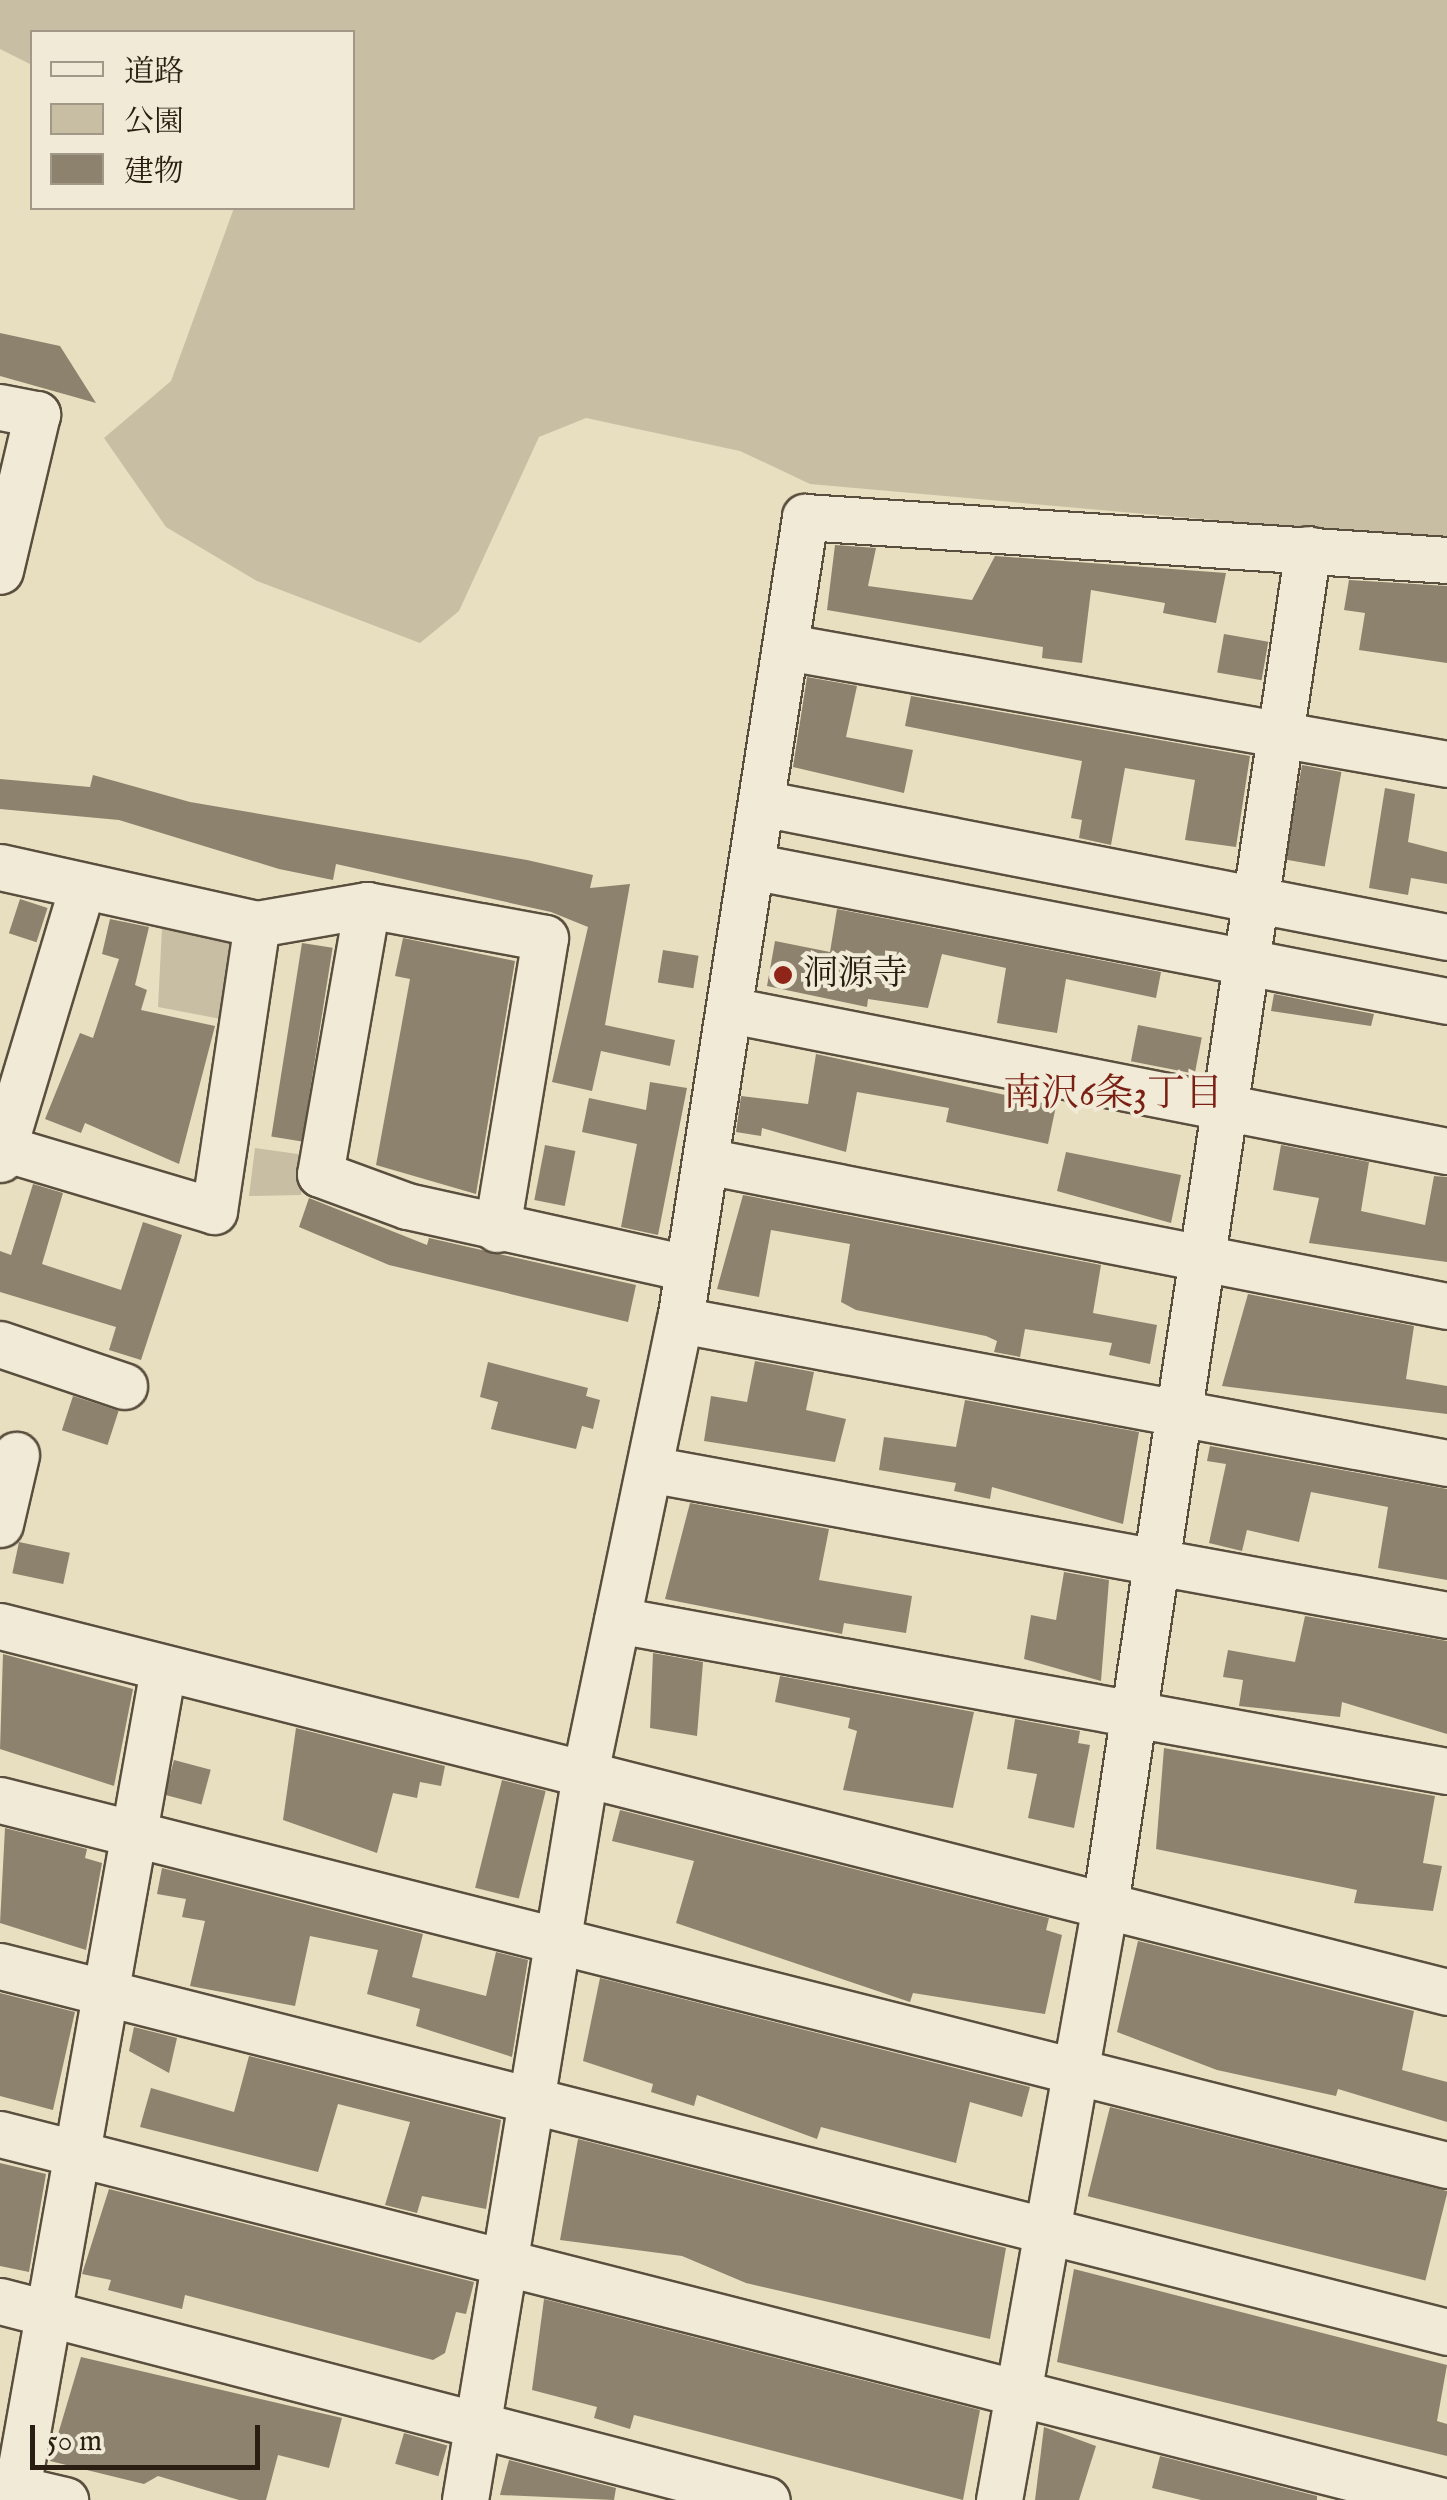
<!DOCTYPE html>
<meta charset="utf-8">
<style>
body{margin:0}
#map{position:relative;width:1447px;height:2500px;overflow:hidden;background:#e8dfc0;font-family:"IM FELL English","Noto Serif JP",serif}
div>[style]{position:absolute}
.green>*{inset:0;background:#c8bea3}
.building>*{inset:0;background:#8d826d;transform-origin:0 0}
.roads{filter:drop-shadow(2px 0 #5a4e3e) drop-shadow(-2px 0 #5a4e3e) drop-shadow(0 2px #5a4e3e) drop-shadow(0 -2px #5a4e3e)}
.minor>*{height:45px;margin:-22.5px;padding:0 22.5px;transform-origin:22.5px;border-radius:22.5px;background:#f0ead6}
.dots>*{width:28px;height:28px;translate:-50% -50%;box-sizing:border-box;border:5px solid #f0ead6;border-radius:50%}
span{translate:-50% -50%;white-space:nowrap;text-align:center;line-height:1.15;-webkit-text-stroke:8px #f0ead6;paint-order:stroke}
.poi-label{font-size:35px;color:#2a1e13}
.left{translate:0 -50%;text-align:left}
.neighbourhood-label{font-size:38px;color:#7a1f14}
.legend{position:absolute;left:30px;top:30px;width:325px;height:180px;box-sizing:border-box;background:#f0ead6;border:2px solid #a19888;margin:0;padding:12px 18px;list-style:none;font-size:30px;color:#2a1e13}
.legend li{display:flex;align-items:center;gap:20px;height:50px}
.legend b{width:50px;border:2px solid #a19888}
.scale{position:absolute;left:30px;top:2425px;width:230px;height:45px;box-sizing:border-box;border:5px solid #2a1e13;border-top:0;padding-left:12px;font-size:30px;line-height:35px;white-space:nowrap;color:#2a1e13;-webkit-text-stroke:8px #f0ead6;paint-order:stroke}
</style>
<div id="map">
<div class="green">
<div style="clip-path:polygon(0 0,1447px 0,1447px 541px,810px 484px,740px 451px,586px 418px,539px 437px,459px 611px,420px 643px,257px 581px,166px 527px,104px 438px,171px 381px,234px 208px,352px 208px,352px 32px,32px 32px,32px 65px,0 49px)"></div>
<div style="clip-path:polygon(162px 928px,230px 940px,221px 1019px,158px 1007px)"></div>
<div style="clip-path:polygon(255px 1148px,305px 1155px,301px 1195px,249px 1196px)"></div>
</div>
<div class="building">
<div style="clip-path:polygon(0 333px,60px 346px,96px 403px,0 376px)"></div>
<div style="clip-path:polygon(835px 545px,876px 548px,868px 586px,972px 600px,995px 556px,1226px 573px,1216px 623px,1163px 613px,1165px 603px,1091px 590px,1082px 663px,1042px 658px,1043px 647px,827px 610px)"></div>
<div style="clip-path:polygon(1349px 580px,1447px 586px,1447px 663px,1359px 650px,1365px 613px,1344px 610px)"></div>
<div style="left:1224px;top:634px;width:45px;height:39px;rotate:10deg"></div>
<div style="clip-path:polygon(807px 677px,857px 686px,846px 737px,913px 750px,904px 793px,793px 767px)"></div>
<div style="clip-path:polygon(911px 696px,1250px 756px,1236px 847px,1185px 840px,1195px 780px,1125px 768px,1111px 845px,1079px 838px,1082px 820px,1071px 818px,1082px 761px,905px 726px)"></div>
<div style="left:1302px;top:765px;width:40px;height:96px;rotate:10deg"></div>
<div style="clip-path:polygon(93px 775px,190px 802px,527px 860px,593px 875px,590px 888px,630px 884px,605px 1025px,675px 1040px,670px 1066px,601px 1051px,592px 1091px,552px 1082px,588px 927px,551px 912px,336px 864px,333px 880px,279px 869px,119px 820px,0 809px,0 779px,90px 787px)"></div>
<div style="clip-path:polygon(1385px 788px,1415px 794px,1408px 842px,1447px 852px,1447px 884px,1411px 878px,1408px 895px,1369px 888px)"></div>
<div style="left:20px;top:899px;width:29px;height:36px;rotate:18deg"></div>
<div style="clip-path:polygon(837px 909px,1161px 972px,1156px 998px,1066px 979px,1057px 1033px,997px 1023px,1006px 968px,942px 954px,928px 1008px,868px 999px,867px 1007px,767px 986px,775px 941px,830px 952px)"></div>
<div style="clip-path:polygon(110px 919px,149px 927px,135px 985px,147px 990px,141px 1010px,215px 1026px,179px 1164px,85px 1123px,81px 1133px,45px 1119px,80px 1033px,93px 1038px,119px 959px,102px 954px)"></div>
<div style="clip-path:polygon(403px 938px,515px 961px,476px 1194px,376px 1165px,410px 979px,395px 976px)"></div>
<div style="left:302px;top:943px;width:31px;height:196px;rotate:9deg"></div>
<div style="left:663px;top:950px;width:36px;height:33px;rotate:9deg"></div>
<div style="clip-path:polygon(1274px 994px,1374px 1014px,1371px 1026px,1271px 1011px)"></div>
<div style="left:1138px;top:1025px;width:65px;height:37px;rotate:11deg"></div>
<div style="clip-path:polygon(816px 1054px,1056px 1106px,1048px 1144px,946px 1122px,949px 1108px,857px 1092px,846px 1152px,762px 1128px,761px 1136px,736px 1132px,741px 1096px,808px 1104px)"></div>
<div style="clip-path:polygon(650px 1082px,687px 1088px,658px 1235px,621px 1227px,637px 1144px,582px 1132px,589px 1098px,646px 1110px)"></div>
<div style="left:545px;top:1145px;width:31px;height:56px;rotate:11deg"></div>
<div style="clip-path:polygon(1281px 1145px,1369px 1162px,1361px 1211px,1425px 1225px,1434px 1176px,1447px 1177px,1447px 1262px,1309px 1243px,1319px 1198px,1273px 1190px)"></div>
<div style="clip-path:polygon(1066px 1152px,1181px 1175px,1171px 1223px,1057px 1191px)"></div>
<div style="clip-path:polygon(33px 1184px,63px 1193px,42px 1264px,121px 1290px,143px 1222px,182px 1235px,141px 1360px,109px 1350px,116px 1327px,0 1292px,0 1251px,11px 1255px)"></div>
<div style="clip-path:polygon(743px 1195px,1101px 1265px,1093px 1313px,1157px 1325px,1150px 1364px,1109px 1355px,1112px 1343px,1025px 1329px,1020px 1357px,994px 1352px,997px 1341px,986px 1336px,856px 1310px,841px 1302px,850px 1244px,771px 1230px,759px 1297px,717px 1289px)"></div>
<div style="clip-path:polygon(309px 1198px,427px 1245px,429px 1238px,636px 1285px,628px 1322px,389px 1265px,299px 1227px)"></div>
<div style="clip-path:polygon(1248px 1294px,1414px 1326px,1406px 1379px,1447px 1386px,1447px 1414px,1222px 1386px)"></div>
<div style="clip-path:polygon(755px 1361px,814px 1372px,806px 1410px,846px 1419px,835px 1462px,704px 1441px,711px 1396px,747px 1402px)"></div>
<div style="clip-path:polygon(488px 1362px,588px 1388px,586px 1396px,600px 1400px,593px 1429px,582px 1426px,576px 1449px,491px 1429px,498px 1402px,480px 1397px)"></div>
<div style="left:73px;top:1396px;width:48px;height:36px;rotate:18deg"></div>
<div style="clip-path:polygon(965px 1400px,1139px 1432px,1123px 1524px,992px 1487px,990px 1499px,954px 1491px,956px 1483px,879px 1470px,884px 1437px,956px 1447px)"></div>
<div style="clip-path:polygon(1210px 1446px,1447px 1489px,1447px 1580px,1378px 1568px,1388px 1507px,1311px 1492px,1299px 1542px,1247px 1530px,1242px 1551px,1209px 1543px,1226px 1464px,1207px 1461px)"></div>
<div style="clip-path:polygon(690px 1503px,829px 1529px,819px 1580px,912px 1596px,906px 1633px,844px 1623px,842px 1634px,665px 1599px)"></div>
<div style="left:19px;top:1542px;width:52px;height:32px;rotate:12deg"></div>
<div style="clip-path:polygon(1064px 1572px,1109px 1580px,1101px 1681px,1024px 1659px,1031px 1615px,1056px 1620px)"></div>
<div style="clip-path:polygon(1305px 1616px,1447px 1641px,1447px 1734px,1342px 1702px,1340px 1717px,1239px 1706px,1243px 1680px,1223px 1677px,1228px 1650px,1295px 1662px)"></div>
<div style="clip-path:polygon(653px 1653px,703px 1662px,697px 1736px,650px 1728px)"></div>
<div style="clip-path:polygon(3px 1654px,133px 1689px,114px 1786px,0 1749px)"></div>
<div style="clip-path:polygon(780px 1676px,974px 1712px,953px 1808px,843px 1790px,857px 1731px,848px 1728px,850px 1718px,775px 1702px)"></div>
<div style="clip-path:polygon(1015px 1719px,1080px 1731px,1078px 1743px,1090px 1745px,1074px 1828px,1028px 1818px,1037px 1774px,1007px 1769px)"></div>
<div style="clip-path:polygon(296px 1728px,445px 1766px,441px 1786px,420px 1782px,417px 1798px,393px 1793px,377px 1853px,283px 1820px)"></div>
<div style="clip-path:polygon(1164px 1748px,1435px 1796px,1423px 1863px,1442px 1866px,1433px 1911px,1354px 1903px,1357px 1890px,1156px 1849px)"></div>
<div style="left:174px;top:1760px;width:38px;height:36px;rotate:15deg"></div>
<div style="left:502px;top:1780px;width:45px;height:111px;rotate:14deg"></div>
<div style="clip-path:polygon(620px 1810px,1049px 1918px,1046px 1930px,1062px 1935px,1045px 2014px,913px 1993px,910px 2002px,676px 1923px,694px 1861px,612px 1841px)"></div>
<div style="clip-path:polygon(5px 1828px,87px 1849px,85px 1858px,102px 1863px,86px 1950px,0 1923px)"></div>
<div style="clip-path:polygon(162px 1868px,423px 1934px,412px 1977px,486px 1996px,496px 1952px,528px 1960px,512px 2057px,416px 2026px,420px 2009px,367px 1994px,378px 1950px,310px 1936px,295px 2006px,190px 1986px,205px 1921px,182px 1917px,186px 1899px,157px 1894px)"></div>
<div style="clip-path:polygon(1138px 1941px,1414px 2011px,1402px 2070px,1447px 2082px,1447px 2122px,1338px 2089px,1336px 2096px,1217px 2070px,1117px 2032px)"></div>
<div style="clip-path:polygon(600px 1978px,1030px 2087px,1022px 2117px,970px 2102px,956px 2163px,821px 2127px,817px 2139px,697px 2095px,694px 2106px,651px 2092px,653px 2084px,583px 2061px)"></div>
<div style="clip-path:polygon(0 1993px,75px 2012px,53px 2110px,0 2096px)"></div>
<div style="clip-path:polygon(134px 2027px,177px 2038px,169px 2073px,129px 2051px)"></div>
<div style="clip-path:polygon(249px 2056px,501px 2120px,486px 2209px,422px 2196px,417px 2213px,385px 2205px,410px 2122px,338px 2104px,318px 2172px,140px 2127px,151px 2088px,234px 2112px)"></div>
<div style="left:1110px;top:2107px;width:348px;height:92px;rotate:14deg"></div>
<div style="clip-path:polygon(578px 2139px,1006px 2248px,990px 2339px,746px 2283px,682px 2256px,560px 2240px)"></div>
<div style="clip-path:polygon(0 2163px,46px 2174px,29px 2272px,0 2266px)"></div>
<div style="clip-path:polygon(109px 2189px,474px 2282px,466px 2314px,456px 2312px,445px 2353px,433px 2360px,185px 2295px,182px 2309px,108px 2290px,111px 2280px,82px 2274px)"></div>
<div style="clip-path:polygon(1074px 2269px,1447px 2365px,1437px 2421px,1447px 2424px,1447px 2456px,1057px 2362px)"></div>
<div style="clip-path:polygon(544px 2299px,980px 2410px,963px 2500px,634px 2415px,630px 2429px,594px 2418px,597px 2407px,532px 2390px)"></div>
<div style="clip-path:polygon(81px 2357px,342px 2418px,329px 2468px,278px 2455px,266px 2500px,239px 2500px,158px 2476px,144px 2484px,50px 2461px)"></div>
<div style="clip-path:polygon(1044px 2427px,1096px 2446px,1079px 2500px,1035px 2500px)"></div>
<div style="left:404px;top:2433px;width:45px;height:32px;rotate:16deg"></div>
<div style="clip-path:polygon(1160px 2456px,1317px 2496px,1317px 2500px,1201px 2500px,1152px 2488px)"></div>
<div style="clip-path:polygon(509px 2460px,616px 2488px,614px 2500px,500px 2495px)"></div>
</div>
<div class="roads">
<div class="minor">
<div style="left:0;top:407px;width:38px;rotate:11deg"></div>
<div style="left:37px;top:414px;width:161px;rotate:103.3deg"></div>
<div style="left:787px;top:647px;width:670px;rotate:10.05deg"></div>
<div style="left:766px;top:804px;width:694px;rotate:11.05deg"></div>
<div style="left:0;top:867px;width:263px;rotate:12.5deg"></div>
<div style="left:257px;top:924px;width:112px;rotate:-9.8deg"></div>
<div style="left:367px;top:905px;width:181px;rotate:10.5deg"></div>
<div style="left:545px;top:938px;width:295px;rotate:99.4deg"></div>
<div style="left:756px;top:867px;width:704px;rotate:10.97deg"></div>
<div style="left:367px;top:905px;width:273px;rotate:99.9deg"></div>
<div style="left:320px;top:1174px;width:93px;rotate:20.2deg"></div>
<div style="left:407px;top:1206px;width:286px;rotate:12.5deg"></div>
<div style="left:730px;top:1010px;width:731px;rotate:11.13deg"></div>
<div style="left:3px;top:1148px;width:220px;rotate:16.6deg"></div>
<div style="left:214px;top:1211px;width:290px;rotate:-81.5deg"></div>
<div style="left:0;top:1159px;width:280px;rotate:-73.2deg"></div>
<div style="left:706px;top:1161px;width:755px;rotate:11.07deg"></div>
<div style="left:680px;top:1320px;width:780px;rotate:10.56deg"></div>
<div style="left:0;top:1344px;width:131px;rotate:18.7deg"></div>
<div style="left:649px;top:1469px;width:811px;rotate:10.37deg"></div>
<div style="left:0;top:1524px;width:71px;rotate:-76.9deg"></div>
<div style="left:617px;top:1620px;width:844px;rotate:10.31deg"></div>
<div style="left:0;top:1626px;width:1493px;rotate:14.19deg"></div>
<div style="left:0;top:1800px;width:1492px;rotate:14.16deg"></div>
<div style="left:0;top:1966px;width:1493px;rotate:14.19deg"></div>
<div style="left:0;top:2134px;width:1485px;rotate:14.27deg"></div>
<div style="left:0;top:2301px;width:792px;rotate:14.54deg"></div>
<div style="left:0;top:2485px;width:67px;rotate:13deg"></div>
<div style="left:15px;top:2500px;width:844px;rotate:-79.9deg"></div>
<div style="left:465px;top:2500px;width:742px;rotate:-80.61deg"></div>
<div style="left:586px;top:1768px;width:458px;rotate:-78.2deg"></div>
<div style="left:680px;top:1320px;width:813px;rotate:-81.15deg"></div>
<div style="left:805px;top:517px;width:643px;rotate:3.83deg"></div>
<div style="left:999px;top:2500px;width:604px;rotate:-79.9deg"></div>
<div style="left:1105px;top:1905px;width:1371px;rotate:-81.49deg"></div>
</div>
</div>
<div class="dots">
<div style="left:783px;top:975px;background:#8f2418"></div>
</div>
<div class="poi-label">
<span class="left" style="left:803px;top:975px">洞源寺</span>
</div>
<div class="neighbourhood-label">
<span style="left:1113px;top:1096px">南沢6条3丁目</span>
</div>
<ul class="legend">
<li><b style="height:12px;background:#f0ead6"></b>道路</li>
<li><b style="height:28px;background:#c8bea3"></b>公園</li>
<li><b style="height:28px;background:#8d826d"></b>建物</li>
</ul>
<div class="scale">50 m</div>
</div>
